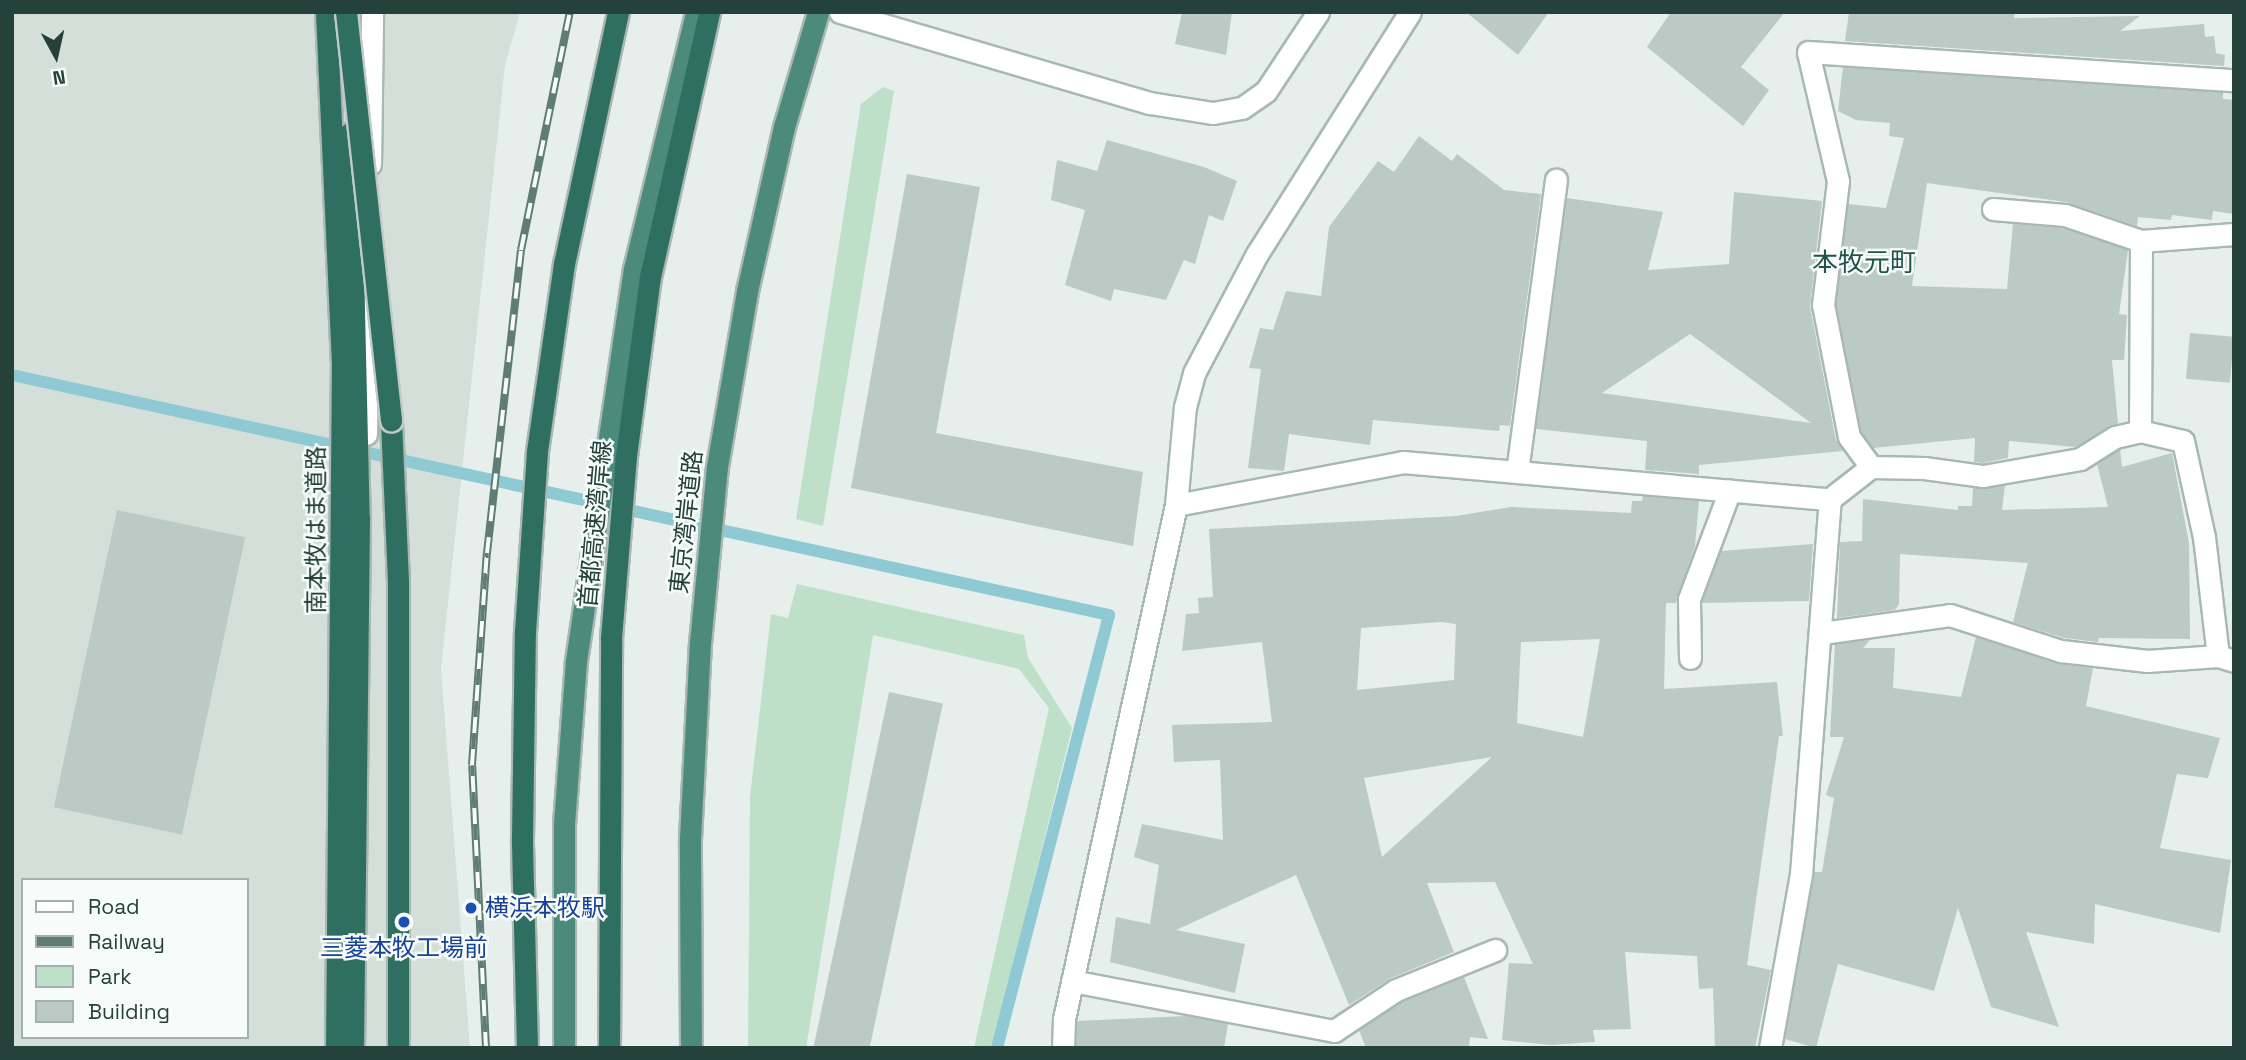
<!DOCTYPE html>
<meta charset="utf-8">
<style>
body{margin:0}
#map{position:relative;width:2246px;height:1060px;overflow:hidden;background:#e6efeb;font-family:"Space Grotesk","Noto Sans JP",sans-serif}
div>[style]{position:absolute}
.built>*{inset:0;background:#d4dfda}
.green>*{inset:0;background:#bfe0c8}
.stream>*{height:12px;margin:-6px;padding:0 6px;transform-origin:6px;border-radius:6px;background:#8ec9d4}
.building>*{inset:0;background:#bbcac4;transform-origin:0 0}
.roads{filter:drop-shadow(2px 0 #a8b8b2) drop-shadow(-2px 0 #a8b8b2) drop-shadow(0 2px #a8b8b2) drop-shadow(0 -2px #a8b8b2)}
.minor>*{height:21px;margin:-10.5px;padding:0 10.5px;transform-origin:10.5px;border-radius:10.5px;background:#fff}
.tertiary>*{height:21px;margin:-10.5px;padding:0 10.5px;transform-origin:10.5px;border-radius:10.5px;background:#fff}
.trunk>*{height:21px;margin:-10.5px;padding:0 10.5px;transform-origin:10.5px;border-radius:10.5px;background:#4c8a7c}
.motorway>*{height:21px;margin:-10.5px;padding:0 10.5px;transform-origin:10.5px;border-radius:10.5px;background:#2f6f62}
.rail>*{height:8px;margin-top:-4px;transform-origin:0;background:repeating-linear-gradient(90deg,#f7fbf9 0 16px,#5f7d75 0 32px);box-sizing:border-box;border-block:2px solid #5f7d75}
.bridges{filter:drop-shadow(2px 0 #c2cac8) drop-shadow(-2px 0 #c2cac8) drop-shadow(0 2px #c2cac8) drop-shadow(0 -2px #c2cac8)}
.motorway-bridge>*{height:21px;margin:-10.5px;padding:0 10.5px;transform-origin:10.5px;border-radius:10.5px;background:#2f6f62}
.dots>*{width:19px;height:19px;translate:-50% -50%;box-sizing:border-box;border:4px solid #f7fbf9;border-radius:50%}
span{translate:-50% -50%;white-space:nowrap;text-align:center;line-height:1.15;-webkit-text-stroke:5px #f7fbf9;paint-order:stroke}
.street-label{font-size:24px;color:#24423a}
.transit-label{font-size:24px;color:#164399}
.left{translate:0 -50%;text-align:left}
.neighbourhood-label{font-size:26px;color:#1f5548}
.frame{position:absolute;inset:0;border:14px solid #24423a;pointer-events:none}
.legend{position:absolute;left:21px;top:878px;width:228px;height:161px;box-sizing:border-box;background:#f7fbf9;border:2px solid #a3b1ad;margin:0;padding:9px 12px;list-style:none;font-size:21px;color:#24423a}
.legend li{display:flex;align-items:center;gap:14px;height:35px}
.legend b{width:35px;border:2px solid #a3b1ad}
.north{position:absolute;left:21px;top:21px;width:70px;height:70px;-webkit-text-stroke:5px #f7fbf9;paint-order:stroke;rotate:172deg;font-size:19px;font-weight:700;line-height:28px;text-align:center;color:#24423a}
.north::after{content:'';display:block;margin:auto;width:24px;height:32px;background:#24423a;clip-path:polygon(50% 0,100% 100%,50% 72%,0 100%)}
</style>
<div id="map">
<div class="built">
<div style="clip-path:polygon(evenodd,12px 12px,520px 12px,505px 65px,441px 669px,470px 1048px,12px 1048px,12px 12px,23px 880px,247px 880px,247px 1037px,23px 1037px,23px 880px)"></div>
</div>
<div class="green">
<div style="clip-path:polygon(883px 87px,894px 91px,823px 526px,796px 519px,861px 104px)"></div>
<div style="clip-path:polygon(797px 584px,1024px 635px,1028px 658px,1072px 728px,992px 1048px,974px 1048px,1049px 708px,1019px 669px,873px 635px,806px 1048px,748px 1048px,750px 797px,771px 614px,788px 618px)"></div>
</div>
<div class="stream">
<div style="left:12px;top:375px;width:1123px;rotate:12.34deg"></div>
<div style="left:1109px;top:615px;width:447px;rotate:104.5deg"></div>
</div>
<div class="building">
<div style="clip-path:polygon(1182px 12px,1232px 12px,1226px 55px,1175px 44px)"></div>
<div style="clip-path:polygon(1466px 12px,1549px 12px,1518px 55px)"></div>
<div style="clip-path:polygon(1671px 12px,1785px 12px,1741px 67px,1769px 90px,1743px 126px,1647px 47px)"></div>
<div style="clip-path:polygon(1849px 12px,2015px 12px,2014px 18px,2140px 16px,2120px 31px,2204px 24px,2205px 37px,2214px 36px,2216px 53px,2225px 55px,2224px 66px,1845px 41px)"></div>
<div style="clip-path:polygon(1843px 67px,2223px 92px,2223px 99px,2234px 100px,2234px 214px,2213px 211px,2212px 220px,2172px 215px,2171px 220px,2138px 217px,2137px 226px,2066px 202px,1927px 183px,1912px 286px,2007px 289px,2013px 224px,2062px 228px,2128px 250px,2119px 314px,2127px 315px,2124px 360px,2112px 360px,2118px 423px,2075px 447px,2009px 441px,2008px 458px,1983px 463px,1974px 462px,1975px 438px,1873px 448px,1861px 432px,1836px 304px,1848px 204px,1886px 208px,1904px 138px,1889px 136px,1890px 123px,1856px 120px,1838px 111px)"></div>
<div style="clip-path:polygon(1419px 136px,1452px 161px,1457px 154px,1504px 190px,1541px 194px,1510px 426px,1500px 425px,1499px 431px,1373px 420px,1370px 445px,1289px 434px,1284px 471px,1248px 468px,1261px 369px,1249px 368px,1260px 328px,1273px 330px,1286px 291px,1321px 296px,1329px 227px,1378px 161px,1394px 172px)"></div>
<div style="clip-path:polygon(1107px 140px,1204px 167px,1237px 181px,1223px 221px,1209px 215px,1195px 264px,1184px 260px,1166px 300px,1114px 289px,1111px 301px,1065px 285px,1085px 210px,1051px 200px,1057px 160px,1097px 171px)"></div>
<div style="clip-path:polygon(907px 174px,980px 187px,936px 433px,1143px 472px,1133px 546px,851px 488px)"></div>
<div style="clip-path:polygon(evenodd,1734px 192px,1822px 201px,1810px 307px,1836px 440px,1843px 451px,1699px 465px,1699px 474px,1645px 470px,1647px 441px,1536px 429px,1567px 198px,1663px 212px,1648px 270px,1729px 264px,1734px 192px,1690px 334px,1811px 423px,1602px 393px,1690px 334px)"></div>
<div style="left:2190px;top:333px;width:44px;height:46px;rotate:5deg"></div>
<div style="clip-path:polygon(2120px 449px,2122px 467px,2172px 453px,2189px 543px,2190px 639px,2099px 638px,2098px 642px,2064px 638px,2013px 622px,2028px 563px,1900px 554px,1899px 604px,1895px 610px,1837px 618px,1840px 542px,1862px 541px,1863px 499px,1958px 510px,1958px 506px,1972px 506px,1973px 488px,2005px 485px,2002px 510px,2108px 507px,2097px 464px)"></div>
<div style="clip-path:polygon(evenodd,1643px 496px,1699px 501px,1695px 546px,1676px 603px,1666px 603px,1664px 689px,1777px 682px,1783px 736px,1779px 736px,1747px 965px,1771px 970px,1755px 1048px,1715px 1048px,1713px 988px,1699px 989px,1697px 956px,1625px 952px,1631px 1029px,1593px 1030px,1595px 1042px,1551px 1045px,1502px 1040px,1509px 963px,1533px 964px,1495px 882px,1427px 883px,1454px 952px,1391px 978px,1349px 1005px,1296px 875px,1176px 930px,1245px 944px,1235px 993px,1110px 962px,1116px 917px,1150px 924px,1159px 865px,1134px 857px,1142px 824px,1223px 840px,1220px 760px,1174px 762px,1172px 725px,1272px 722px,1262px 642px,1182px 651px,1186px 614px,1199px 613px,1198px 598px,1213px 597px,1209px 529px,1456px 516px,1511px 507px,1631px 513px,1632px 501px,1642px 501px,1643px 496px,1441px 622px,1456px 624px,1454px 680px,1357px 690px,1361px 628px,1441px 622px,1643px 496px,1600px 639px,1583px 737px,1517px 723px,1521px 642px,1600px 639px,1643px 496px,1492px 757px,1382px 857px,1364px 778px,1492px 757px)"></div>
<div style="left:117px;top:510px;width:131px;height:304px;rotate:12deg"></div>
<div style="clip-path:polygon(1813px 544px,1809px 601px,1702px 603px,1721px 551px)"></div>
<div style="clip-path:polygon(1976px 637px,2057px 664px,2093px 668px,2086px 706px,2220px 738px,2208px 778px,2177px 774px,2160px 848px,2231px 860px,2220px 933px,2095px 904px,2094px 944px,2026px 932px,2059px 1027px,1991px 1007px,1958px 908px,1934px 991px,1838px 964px,1816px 1048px,1785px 1039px,1814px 872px,1822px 872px,1834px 798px,1826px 795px,1844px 737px,1830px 737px,1835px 644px,1870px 640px,1863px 648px,1895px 648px,1893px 688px,1961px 697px)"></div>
<div style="left:889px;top:692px;width:55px;height:362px;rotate:12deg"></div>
<div style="clip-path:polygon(1464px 977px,1488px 1039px,1470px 1037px,1469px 1048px,1366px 1048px,1359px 1030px,1402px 1002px)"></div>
<div style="clip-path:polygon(1186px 1016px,1228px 1024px,1224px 1048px,1076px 1048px,1077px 1021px)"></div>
</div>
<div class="roads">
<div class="minor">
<div style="left:370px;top:164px;width:152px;rotate:-89.2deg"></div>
<div style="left:1993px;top:209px;width:72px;rotate:4.8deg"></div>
<div style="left:2065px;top:215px;width:80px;rotate:18.9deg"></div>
<div style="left:2141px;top:241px;width:190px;rotate:90.3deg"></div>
<div style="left:2141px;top:241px;width:93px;rotate:-4.3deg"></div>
<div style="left:366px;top:434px;width:154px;rotate:-89.3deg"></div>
<div style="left:1871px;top:467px;width:37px;rotate:-126deg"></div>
<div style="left:1849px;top:437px;width:135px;rotate:-101.1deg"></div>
<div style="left:1823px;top:305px;width:125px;rotate:-83.1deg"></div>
<div style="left:1838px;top:181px;width:132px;rotate:-103.1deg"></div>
<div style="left:1808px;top:52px;width:427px;rotate:3.8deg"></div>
<div style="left:1517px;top:472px;width:295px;rotate:-82.4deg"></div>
<div style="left:1176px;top:505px;width:231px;rotate:-10.7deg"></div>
<div style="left:1403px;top:462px;width:429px;rotate:5deg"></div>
<div style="left:1822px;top:633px;width:129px;rotate:-8deg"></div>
<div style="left:1950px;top:615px;width:117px;rotate:18deg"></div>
<div style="left:2061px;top:651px;width:87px;rotate:6.6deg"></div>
<div style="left:2147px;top:661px;width:71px;rotate:-4deg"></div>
<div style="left:2218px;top:656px;width:17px;rotate:17deg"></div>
<div style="left:1690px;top:658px;width:59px;rotate:-91deg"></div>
<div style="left:1689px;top:599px;width:116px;rotate:-69.4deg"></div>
<div style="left:1072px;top:981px;width:267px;rotate:10.8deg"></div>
<div style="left:1334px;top:1031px;width:74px;rotate:-33.5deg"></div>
<div style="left:1396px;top:990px;width:107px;rotate:-22deg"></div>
<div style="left:1770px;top:1048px;width:177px;rotate:-79.9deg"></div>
<div style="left:1801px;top:874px;width:376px;rotate:-85.6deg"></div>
<div style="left:1830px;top:499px;width:52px;rotate:-38deg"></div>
<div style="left:1871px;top:467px;width:53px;rotate:1.1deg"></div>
<div style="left:1924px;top:468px;width:60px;rotate:7.7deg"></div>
<div style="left:1983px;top:476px;width:98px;rotate:-9.9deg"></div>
<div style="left:2080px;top:459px;width:41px;rotate:-32.2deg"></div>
<div style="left:2115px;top:437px;width:26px;rotate:-13deg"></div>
<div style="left:2140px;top:431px;width:44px;rotate:13.1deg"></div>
<div style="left:2183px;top:441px;width:98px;rotate:77.7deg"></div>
<div style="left:2204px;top:537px;width:120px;rotate:83.3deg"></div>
</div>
<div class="tertiary">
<div style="left:840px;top:12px;width:323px;rotate:16.4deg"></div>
<div style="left:1150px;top:103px;width:64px;rotate:9deg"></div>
<div style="left:1213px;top:113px;width:29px;rotate:-10deg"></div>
<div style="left:1242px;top:108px;width:29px;rotate:-35deg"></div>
<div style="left:1266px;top:91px;width:95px;rotate:-56.6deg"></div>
<div style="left:1063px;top:1048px;width:29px;rotate:-88deg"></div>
<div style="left:1064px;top:1019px;width:526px;rotate:-77.71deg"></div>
<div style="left:1176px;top:505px;width:98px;rotate:-84.8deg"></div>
<div style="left:1185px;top:407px;width:35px;rotate:-75deg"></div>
<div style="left:1194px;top:373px;width:135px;rotate:-62.1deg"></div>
<div style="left:1257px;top:254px;width:286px;rotate:-57.7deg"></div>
</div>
<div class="trunk">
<div style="left:564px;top:1048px;width:224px;rotate:-90deg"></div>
<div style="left:564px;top:824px;width:163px;rotate:-85.8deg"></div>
<div style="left:576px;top:661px;width:396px;rotate:-81.6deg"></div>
<div style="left:634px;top:269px;width:264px;rotate:-76.4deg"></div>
<div style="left:691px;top:1048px;width:209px;rotate:-90.3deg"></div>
<div style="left:690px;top:839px;width:196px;rotate:-87.1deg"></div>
<div style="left:700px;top:643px;width:177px;rotate:-84.5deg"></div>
<div style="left:717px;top:467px;width:179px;rotate:-80.3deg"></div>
<div style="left:747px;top:291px;width:168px;rotate:-77.3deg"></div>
<div style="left:784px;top:127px;width:120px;rotate:-73.5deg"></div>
</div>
<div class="motorway">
<div style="left:326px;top:12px;width:350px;rotate:87.4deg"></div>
<div style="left:342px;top:362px;width:686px;rotate:90.5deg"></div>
<div style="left:350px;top:133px;width:386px;rotate:88.7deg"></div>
<div style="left:359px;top:519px;width:529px;rotate:90.65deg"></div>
<div style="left:391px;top:421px;width:161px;rotate:87.5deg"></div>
<div style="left:398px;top:582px;width:466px;rotate:90deg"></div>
<div style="left:527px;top:1048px;width:209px;rotate:-91.4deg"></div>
<div style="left:522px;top:839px;width:207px;rotate:-89.2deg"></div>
<div style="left:525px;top:632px;width:181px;rotate:-86.2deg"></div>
<div style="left:537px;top:451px;width:189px;rotate:-81.8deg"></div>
<div style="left:564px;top:264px;width:258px;rotate:-77.9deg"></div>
<div style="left:609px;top:1048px;width:410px;rotate:-89.7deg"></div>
<div style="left:611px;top:638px;width:183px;rotate:-85.3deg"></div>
<div style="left:626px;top:456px;width:181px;rotate:-82.4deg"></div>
<div style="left:650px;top:277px;width:271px;rotate:-77.4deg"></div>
</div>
</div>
<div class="rail">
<div style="left:486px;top:1048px;width:283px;rotate:-92.8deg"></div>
<div style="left:472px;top:765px;width:213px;rotate:-86deg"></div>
<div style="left:487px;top:553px;width:305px;rotate:-83.6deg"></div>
<div style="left:521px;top:250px;width:243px;rotate:-78.4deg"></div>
</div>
<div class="bridges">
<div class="motorway-bridge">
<div style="left:346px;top:12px;width:411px;rotate:83.7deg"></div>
</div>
</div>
<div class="dots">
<div style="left:471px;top:908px;background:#1a4fb4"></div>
<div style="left:404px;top:922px;background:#1a4fb4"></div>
</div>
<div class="street-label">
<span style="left:686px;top:522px;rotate:-84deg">東京湾岸道路</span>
<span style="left:595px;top:524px;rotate:-85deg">首都高速湾岸線</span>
<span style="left:316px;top:530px;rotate:-90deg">南本牧はま道路</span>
</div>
<div class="transit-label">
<span class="left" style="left:485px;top:908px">横浜本牧駅</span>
<span style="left:404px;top:948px">三菱本牧工場前</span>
</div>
<div class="neighbourhood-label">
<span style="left:1864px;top:263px">本牧元町</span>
</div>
<div class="frame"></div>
<ul class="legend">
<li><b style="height:9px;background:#fff"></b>Road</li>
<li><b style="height:9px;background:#5f7d75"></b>Railway</li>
<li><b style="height:19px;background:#bfe0c8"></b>Park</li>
<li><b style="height:19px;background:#bbcac4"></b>Building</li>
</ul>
<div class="north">N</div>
</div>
